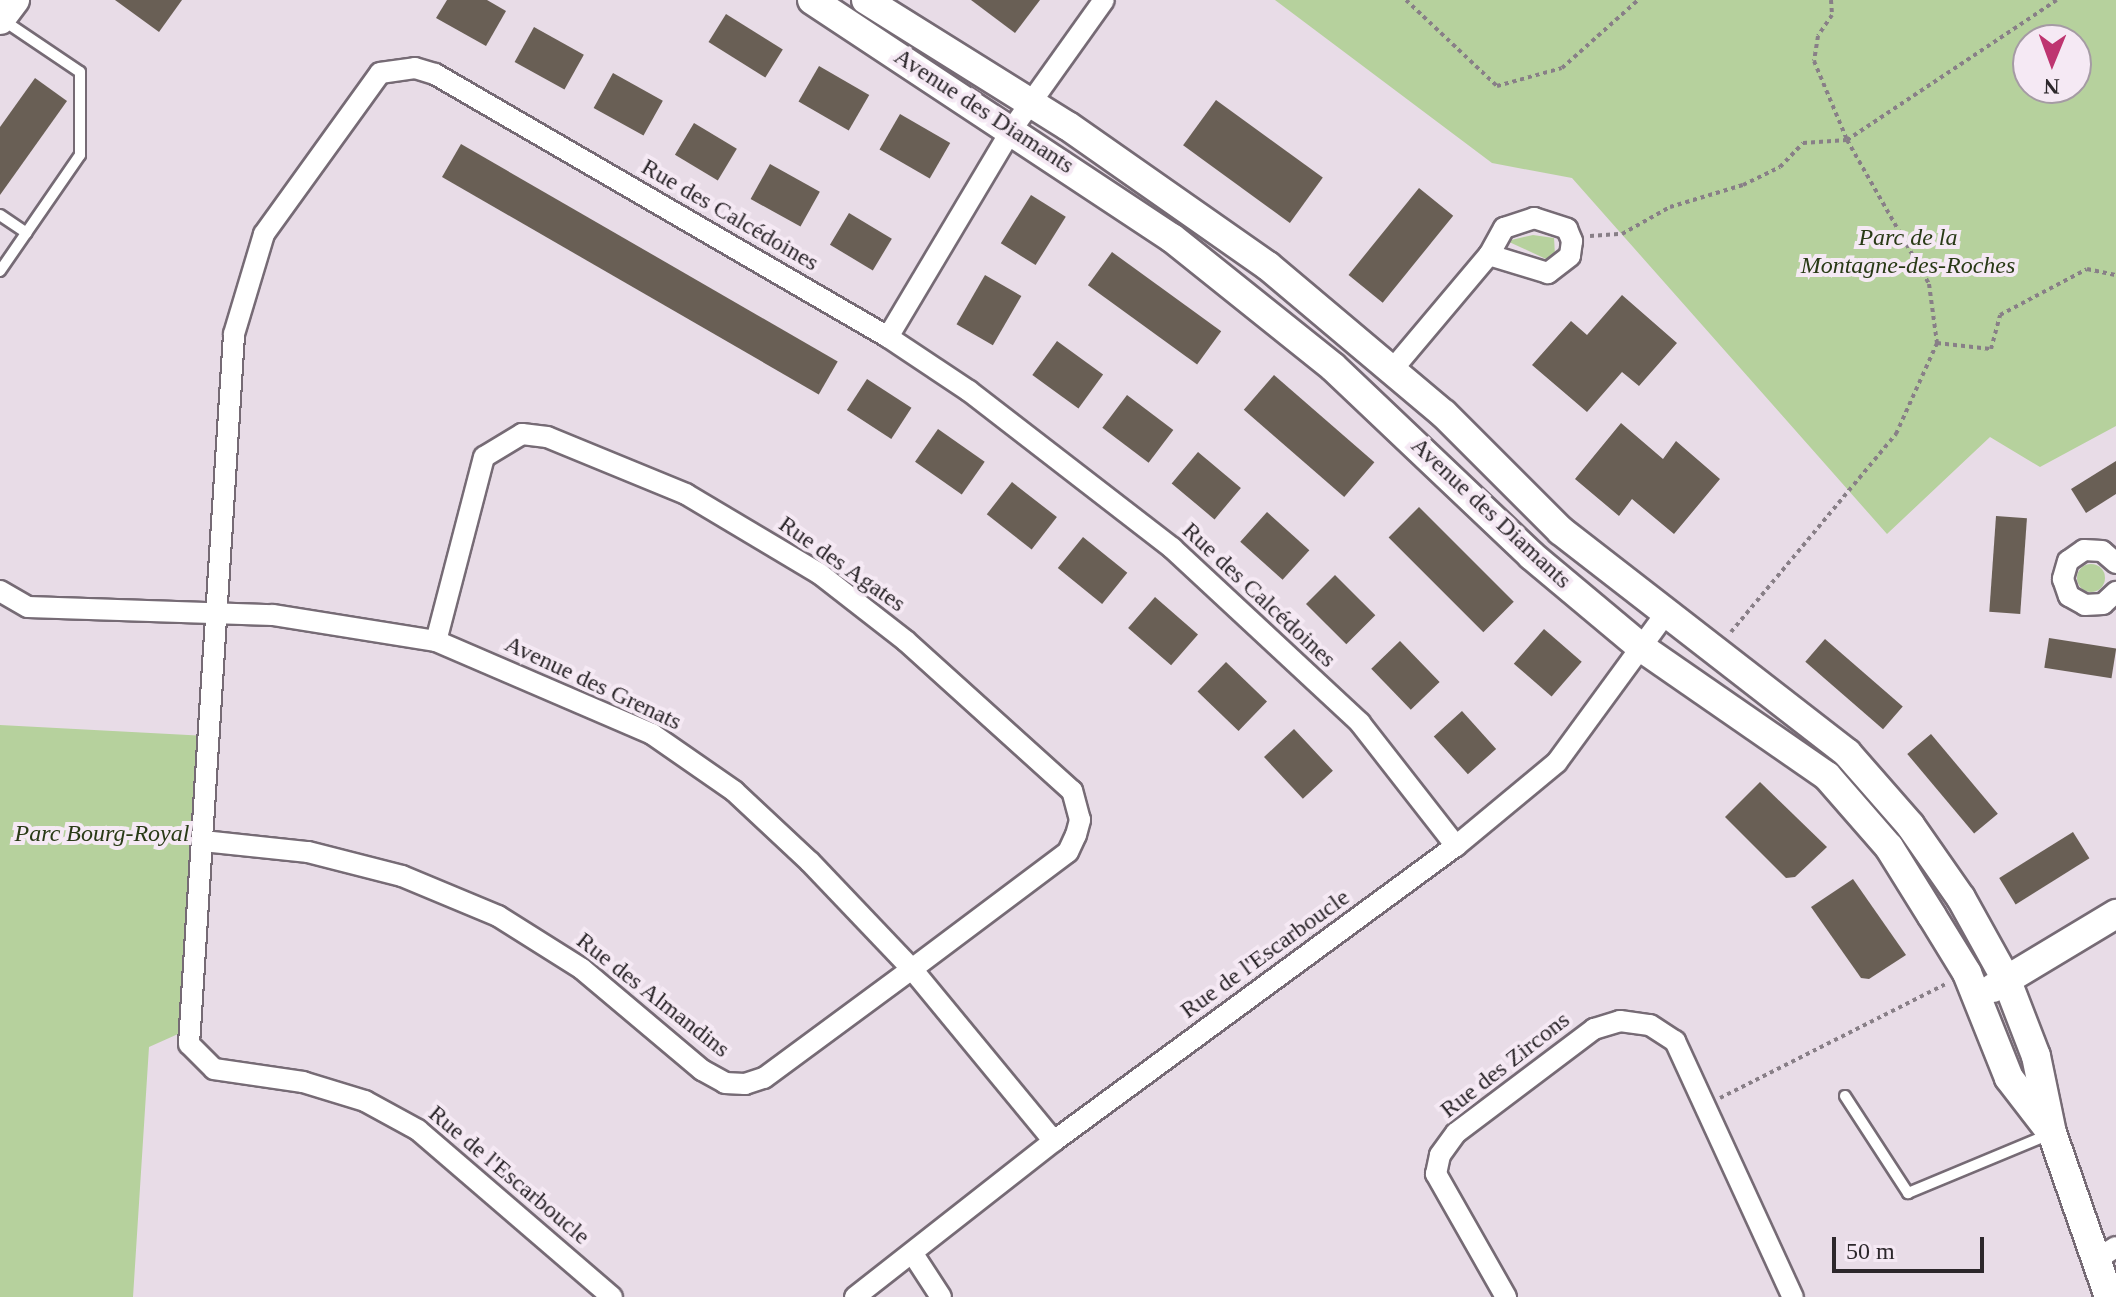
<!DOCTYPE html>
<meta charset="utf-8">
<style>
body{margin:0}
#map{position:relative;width:2116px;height:1297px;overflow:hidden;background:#e8dce7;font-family:Georgia,serif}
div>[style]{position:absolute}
.green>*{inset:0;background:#b6d19d}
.round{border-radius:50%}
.building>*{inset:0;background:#695f55;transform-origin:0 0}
.path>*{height:4px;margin-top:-2px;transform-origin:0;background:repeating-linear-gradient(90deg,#887f87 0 4px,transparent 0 8px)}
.roads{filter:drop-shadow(2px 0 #766b75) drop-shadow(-2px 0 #766b75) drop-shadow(0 2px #766b75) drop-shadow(0 -2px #766b75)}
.lane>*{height:10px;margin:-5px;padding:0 5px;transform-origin:5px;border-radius:5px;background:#fff}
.street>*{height:20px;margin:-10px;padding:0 10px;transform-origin:10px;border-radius:10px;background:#fff}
.secondary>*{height:28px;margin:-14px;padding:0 14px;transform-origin:14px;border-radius:14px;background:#fff}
span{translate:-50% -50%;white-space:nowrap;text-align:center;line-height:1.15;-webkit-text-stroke:8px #f5e9f4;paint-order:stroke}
.street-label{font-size:24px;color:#2c272b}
.park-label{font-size:24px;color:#293a16;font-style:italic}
.north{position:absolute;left:2012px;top:24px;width:80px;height:80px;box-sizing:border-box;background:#f5e9f4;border:2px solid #a59ba4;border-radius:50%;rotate:181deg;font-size:22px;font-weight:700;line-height:32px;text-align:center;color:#2c272b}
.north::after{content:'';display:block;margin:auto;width:28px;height:36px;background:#be3570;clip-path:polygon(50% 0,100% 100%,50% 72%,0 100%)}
.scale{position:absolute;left:1832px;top:1237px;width:152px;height:36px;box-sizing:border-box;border:4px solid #2c272b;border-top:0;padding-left:10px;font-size:24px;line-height:28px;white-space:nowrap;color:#2c272b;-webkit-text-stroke:6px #f5e9f4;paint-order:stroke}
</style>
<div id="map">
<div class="green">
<div style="clip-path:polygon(evenodd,1275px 0,2116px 0,2116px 426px,2040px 467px,1990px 437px,1887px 534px,1572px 178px,1492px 163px,1275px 0,2028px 40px,2076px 40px,2076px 88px,2028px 88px,2028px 40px)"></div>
<div style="clip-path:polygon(1533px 235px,1554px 238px,1555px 255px,1546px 259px,1507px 241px)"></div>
<div class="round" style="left:2077px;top:564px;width:28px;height:28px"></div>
<div style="clip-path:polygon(0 725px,207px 736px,187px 1030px,149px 1047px,133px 1297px,0 1297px)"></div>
</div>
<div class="building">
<div style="clip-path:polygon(115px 0,182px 0,159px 32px)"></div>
<div style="clip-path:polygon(447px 0,487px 0,506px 11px,486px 46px,436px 18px)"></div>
<div style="clip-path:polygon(971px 0,1040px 0,1015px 33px)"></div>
<div style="left:726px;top:14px;width:67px;height:33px;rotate:32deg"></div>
<div style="left:534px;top:27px;width:57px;height:40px;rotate:29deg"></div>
<div style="left:819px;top:66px;width:58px;height:41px;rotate:30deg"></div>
<div style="left:613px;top:73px;width:57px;height:40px;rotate:29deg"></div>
<div style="clip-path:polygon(35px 78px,67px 101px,0 195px,0 127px)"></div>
<div style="left:1216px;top:100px;width:132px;height:56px;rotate:36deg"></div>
<div style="left:900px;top:114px;width:58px;height:41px;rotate:30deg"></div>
<div style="left:694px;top:123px;width:50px;height:37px;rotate:31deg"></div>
<div style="left:461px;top:144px;width:435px;height:38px;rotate:30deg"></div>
<div style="left:770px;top:164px;width:57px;height:40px;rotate:29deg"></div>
<div style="left:1419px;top:188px;width:44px;height:112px;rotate:39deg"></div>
<div style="left:1031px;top:195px;width:41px;height:57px;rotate:32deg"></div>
<div style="left:849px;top:213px;width:50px;height:37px;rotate:31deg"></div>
<div style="left:1112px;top:252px;width:135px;height:41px;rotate:36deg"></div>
<div style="left:985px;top:275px;width:42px;height:57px;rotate:30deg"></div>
<div style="clip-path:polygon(1622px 295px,1677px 343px,1639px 386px,1622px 372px,1587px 412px,1532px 365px,1571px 321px,1587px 335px)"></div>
<div style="left:1057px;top:341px;width:57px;height:42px;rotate:36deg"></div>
<div style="left:1274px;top:375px;width:133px;height:46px;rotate:41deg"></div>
<div style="left:867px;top:379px;width:53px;height:37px;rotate:33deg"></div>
<div style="left:1127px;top:395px;width:58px;height:41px;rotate:37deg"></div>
<div style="clip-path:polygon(1621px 423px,1663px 459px,1676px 441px,1720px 479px,1674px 534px,1632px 499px,1619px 516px,1575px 479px)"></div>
<div style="left:938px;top:429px;width:57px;height:40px;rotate:35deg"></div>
<div style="left:1198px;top:452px;width:56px;height:41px;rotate:40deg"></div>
<div style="clip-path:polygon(2116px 461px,2116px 494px,2086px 513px,2071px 489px)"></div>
<div style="left:1012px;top:482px;width:57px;height:41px;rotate:38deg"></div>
<div style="left:1419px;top:507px;width:134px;height:43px;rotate:45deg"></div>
<div style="left:1267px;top:512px;width:57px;height:40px;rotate:42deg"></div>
<div style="left:1996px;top:516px;width:31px;height:96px;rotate:4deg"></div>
<div style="left:1083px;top:537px;width:57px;height:40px;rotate:39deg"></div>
<div style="left:1335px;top:575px;width:57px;height:41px;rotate:45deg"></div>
<div style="left:1155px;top:597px;width:57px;height:41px;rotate:41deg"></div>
<div style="left:1544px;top:629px;width:50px;height:46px;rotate:41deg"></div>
<div style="left:2049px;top:638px;width:68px;height:30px;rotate:9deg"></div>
<div style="left:1825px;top:639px;width:103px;height:30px;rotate:41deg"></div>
<div style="left:1400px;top:641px;width:57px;height:40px;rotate:46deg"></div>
<div style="left:1226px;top:662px;width:57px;height:41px;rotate:44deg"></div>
<div style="left:1462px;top:711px;width:51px;height:38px;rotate:48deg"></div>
<div style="left:1294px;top:729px;width:57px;height:41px;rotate:47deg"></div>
<div style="left:1931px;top:734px;width:104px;height:31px;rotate:50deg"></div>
<div style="clip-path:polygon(1760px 782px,1827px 847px,1795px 877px,1786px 878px,1725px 817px)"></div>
<div style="left:2073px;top:832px;width:31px;height:87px;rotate:58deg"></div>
<div style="clip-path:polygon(1853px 879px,1906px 955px,1869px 979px,1861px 978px,1811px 907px)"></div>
</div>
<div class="path">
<div style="left:1406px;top:0;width:125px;rotate:43.4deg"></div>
<div style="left:1497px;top:86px;width:67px;rotate:-15.5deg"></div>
<div style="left:1562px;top:68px;width:102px;rotate:-41.8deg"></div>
<div style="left:1831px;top:0;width:15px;rotate:86deg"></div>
<div style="left:1832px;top:15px;width:25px;rotate:124deg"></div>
<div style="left:1818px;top:36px;width:25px;rotate:99deg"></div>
<div style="left:1814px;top:61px;width:86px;rotate:67.3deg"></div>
<div style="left:1847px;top:140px;width:166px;rotate:60.3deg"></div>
<div style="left:1929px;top:284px;width:60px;rotate:82.3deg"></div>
<div style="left:1937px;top:343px;width:54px;rotate:6.3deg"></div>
<div style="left:1991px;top:349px;width:35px;rotate:-75deg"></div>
<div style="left:2000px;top:315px;width:98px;rotate:-27.9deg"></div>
<div style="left:2087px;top:269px;width:30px;rotate:12deg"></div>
<div style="left:1590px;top:236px;width:32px;rotate:-4deg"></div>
<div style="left:1622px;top:234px;width:55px;rotate:-29.4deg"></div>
<div style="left:1670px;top:207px;width:76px;rotate:-16.8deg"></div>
<div style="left:1743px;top:185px;width:41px;rotate:-25.9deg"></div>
<div style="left:1780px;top:167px;width:33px;rotate:-46deg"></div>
<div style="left:1803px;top:143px;width:44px;rotate:-3.9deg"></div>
<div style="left:1847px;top:140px;width:252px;rotate:-33.7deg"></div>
<div style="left:1731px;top:632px;width:258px;rotate:-50.2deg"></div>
<div style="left:1896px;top:434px;width:100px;rotate:-65.7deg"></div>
<div style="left:1720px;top:1098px;width:255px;rotate:-26.8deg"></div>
</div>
<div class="roads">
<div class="lane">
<div style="left:0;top:215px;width:32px;rotate:34deg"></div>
<div style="left:0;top:271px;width:141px;rotate:-55.4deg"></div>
<div style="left:80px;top:155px;width:83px;rotate:-90deg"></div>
<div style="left:80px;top:72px;width:93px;rotate:-146deg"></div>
<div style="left:1845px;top:1096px;width:116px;rotate:57deg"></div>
<div style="left:1908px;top:1193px;width:154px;rotate:-22.6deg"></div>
</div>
<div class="street">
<div style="left:888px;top:337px;width:242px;rotate:-59.2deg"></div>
<div style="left:1012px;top:129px;width:158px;rotate:-54.5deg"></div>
<div style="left:1392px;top:370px;width:150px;rotate:-49.9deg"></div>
<div style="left:1489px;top:255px;width:31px;rotate:-61deg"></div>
<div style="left:1504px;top:228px;width:32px;rotate:-18deg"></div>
<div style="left:1534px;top:218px;width:35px;rotate:18deg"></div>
<div style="left:1567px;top:229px;width:13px;rotate:67deg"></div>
<div style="left:1572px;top:241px;width:15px;rotate:98deg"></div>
<div style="left:1570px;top:256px;width:28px;rotate:142deg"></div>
<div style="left:1548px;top:273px;width:62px;rotate:-163deg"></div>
<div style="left:2116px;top:563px;width:18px;rotate:-139deg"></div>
<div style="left:2102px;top:551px;width:18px;rotate:-177deg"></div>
<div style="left:2084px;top:550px;width:19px;rotate:145deg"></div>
<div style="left:2068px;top:561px;width:19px;rotate:106deg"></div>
<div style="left:2063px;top:579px;width:18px;rotate:71deg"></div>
<div style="left:2069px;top:596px;width:18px;rotate:29deg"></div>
<div style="left:2085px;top:605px;width:18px;rotate:-3deg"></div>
<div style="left:2103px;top:604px;width:18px;rotate:-43deg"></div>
<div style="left:0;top:591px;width:32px;rotate:30deg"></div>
<div style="left:28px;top:607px;width:245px;rotate:1.9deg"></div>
<div style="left:273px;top:615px;width:165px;rotate:9.1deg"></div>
<div style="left:436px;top:641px;width:235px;rotate:23.3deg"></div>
<div style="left:652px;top:734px;width:100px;rotate:34.8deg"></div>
<div style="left:734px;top:791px;width:104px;rotate:43.1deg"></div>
<div style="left:810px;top:862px;width:148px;rotate:46.4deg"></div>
<div style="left:912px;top:969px;width:223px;rotate:50.5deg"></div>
<div style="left:203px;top:841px;width:106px;rotate:6deg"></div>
<div style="left:308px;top:852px;width:97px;rotate:14.3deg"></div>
<div style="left:402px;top:876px;width:104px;rotate:22.6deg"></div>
<div style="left:498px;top:916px;width:99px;rotate:32.2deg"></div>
<div style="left:582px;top:969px;width:157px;rotate:40.1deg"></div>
<div style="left:702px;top:1070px;width:26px;rotate:29deg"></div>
<div style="left:725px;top:1083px;width:20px;rotate:3deg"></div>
<div style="left:745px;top:1084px;width:20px;rotate:-18deg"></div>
<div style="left:764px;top:1078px;width:184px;rotate:-36.4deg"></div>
<div style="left:912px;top:969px;width:195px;rotate:-36.9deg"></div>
<div style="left:1068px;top:852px;width:19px;rotate:-65deg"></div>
<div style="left:1076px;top:835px;width:16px;rotate:-75deg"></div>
<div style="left:1080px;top:820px;width:30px;rotate:-105deg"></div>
<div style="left:1072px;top:791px;width:224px;rotate:-137.9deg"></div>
<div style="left:906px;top:641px;width:109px;rotate:-142.1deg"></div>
<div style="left:820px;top:574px;width:156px;rotate:-149.2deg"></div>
<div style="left:686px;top:494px;width:150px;rotate:-157.7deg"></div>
<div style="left:547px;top:437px;width:25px;rotate:-173deg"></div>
<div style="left:522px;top:434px;width:44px;rotate:148.8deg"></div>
<div style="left:484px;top:457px;width:190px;rotate:104.6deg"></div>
<div style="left:913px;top:1254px;width:51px;rotate:56.9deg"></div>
<div style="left:2099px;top:1258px;width:20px;rotate:-33deg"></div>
<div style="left:612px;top:1297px;width:256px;rotate:-139.3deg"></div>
<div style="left:418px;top:1130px;width:60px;rotate:-151.3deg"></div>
<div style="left:365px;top:1101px;width:65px;rotate:-163deg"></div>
<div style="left:303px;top:1082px;width:90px;rotate:-171.7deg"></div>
<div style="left:214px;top:1069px;width:35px;rotate:-135deg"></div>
<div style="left:189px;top:1044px;width:711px;rotate:-86.37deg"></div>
<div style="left:234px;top:334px;width:104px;rotate:-73.3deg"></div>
<div style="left:264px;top:234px;width:198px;rotate:-54.2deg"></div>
<div style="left:380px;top:73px;width:35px;rotate:-8deg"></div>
<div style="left:415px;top:68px;width:21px;rotate:17deg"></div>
<div style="left:435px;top:74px;width:524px;rotate:30.14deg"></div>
<div style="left:888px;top:337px;width:97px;rotate:33.7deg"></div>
<div style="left:969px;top:391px;width:257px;rotate:37.7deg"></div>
<div style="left:1172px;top:548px;width:257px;rotate:42.9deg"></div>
<div style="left:1360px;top:723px;width:156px;rotate:52deg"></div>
<div style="left:855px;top:1297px;width:253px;rotate:-38.1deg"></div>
<div style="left:1054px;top:1141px;width:499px;rotate:-36.3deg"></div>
<div style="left:1456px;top:846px;width:131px;rotate:-39.7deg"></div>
<div style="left:1557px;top:762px;width:185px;rotate:-53.8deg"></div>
<div style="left:1506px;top:1297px;width:142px;rotate:-119.6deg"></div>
<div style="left:1436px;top:1174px;width:19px;rotate:-78deg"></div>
<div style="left:1440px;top:1155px;width:27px;rotate:-54deg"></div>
<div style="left:1456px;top:1133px;width:173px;rotate:-37deg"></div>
<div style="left:1594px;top:1029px;width:27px;rotate:-17deg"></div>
<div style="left:1620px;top:1021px;width:30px;rotate:8deg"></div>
<div style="left:1650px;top:1025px;width:30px;rotate:33deg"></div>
<div style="left:1675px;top:1041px;width:282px;rotate:65.3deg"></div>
</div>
<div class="secondary">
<div style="left:812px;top:0;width:432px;rotate:33.5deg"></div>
<div style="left:1172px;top:238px;width:206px;rotate:38.7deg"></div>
<div style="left:1333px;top:367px;width:274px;rotate:43.5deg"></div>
<div style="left:1532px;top:556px;width:143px;rotate:39.9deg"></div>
<div style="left:1642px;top:648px;width:225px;rotate:34.7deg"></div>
<div style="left:1827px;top:776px;width:94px;rotate:48.9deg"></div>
<div style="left:1889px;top:847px;width:81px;rotate:58.1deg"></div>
<div style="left:1932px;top:916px;width:67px;rotate:58.4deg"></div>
<div style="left:1967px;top:973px;width:113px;rotate:68.2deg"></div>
<div style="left:2009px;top:1078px;width:61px;rotate:52.4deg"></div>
<div style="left:866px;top:0;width:238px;rotate:32deg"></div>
<div style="left:1068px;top:126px;width:244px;rotate:35deg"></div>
<div style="left:1268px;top:266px;width:230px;rotate:40.1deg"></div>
<div style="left:1444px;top:414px;width:165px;rotate:45deg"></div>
<div style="left:1561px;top:531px;width:362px;rotate:37.8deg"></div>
<div style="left:1847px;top:753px;width:96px;rotate:48.8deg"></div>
<div style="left:1910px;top:825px;width:89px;rotate:55.1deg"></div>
<div style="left:1961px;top:898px;width:95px;rotate:61deg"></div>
<div style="left:2007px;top:981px;width:80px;rotate:68.9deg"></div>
<div style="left:2036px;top:1056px;width:79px;rotate:78.3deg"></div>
<div style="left:2052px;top:1133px;width:174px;rotate:70.8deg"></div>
<div style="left:0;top:20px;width:25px;rotate:-53deg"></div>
<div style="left:1993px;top:988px;width:144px;rotate:-31deg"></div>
</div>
</div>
<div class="street-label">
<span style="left:984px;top:111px;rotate:33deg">Avenue des Diamants</span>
<span style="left:730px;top:215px;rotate:30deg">Rue des Calcédoines</span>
<span style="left:1491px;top:513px;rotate:43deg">Avenue des Diamants</span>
<span style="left:842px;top:564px;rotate:35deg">Rue des Agates</span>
<span style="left:1259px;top:595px;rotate:43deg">Rue des Calcédoines</span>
<span style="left:593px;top:683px;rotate:25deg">Avenue des Grenats</span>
<span style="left:1265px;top:954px;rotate:-36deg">Rue de l'Escarboucle</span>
<span style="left:653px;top:995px;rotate:38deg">Rue des Almandins</span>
<span style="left:1505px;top:1065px;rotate:-38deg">Rue des Zircons</span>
<span style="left:509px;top:1175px;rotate:40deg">Rue de l'Escarboucle</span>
</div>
<div class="park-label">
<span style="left:1908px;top:252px">Parc de la<br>Montagne-des-Roches</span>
<span style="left:102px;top:834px">Parc Bourg-Royal</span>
</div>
<div class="north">N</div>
<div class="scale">50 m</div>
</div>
